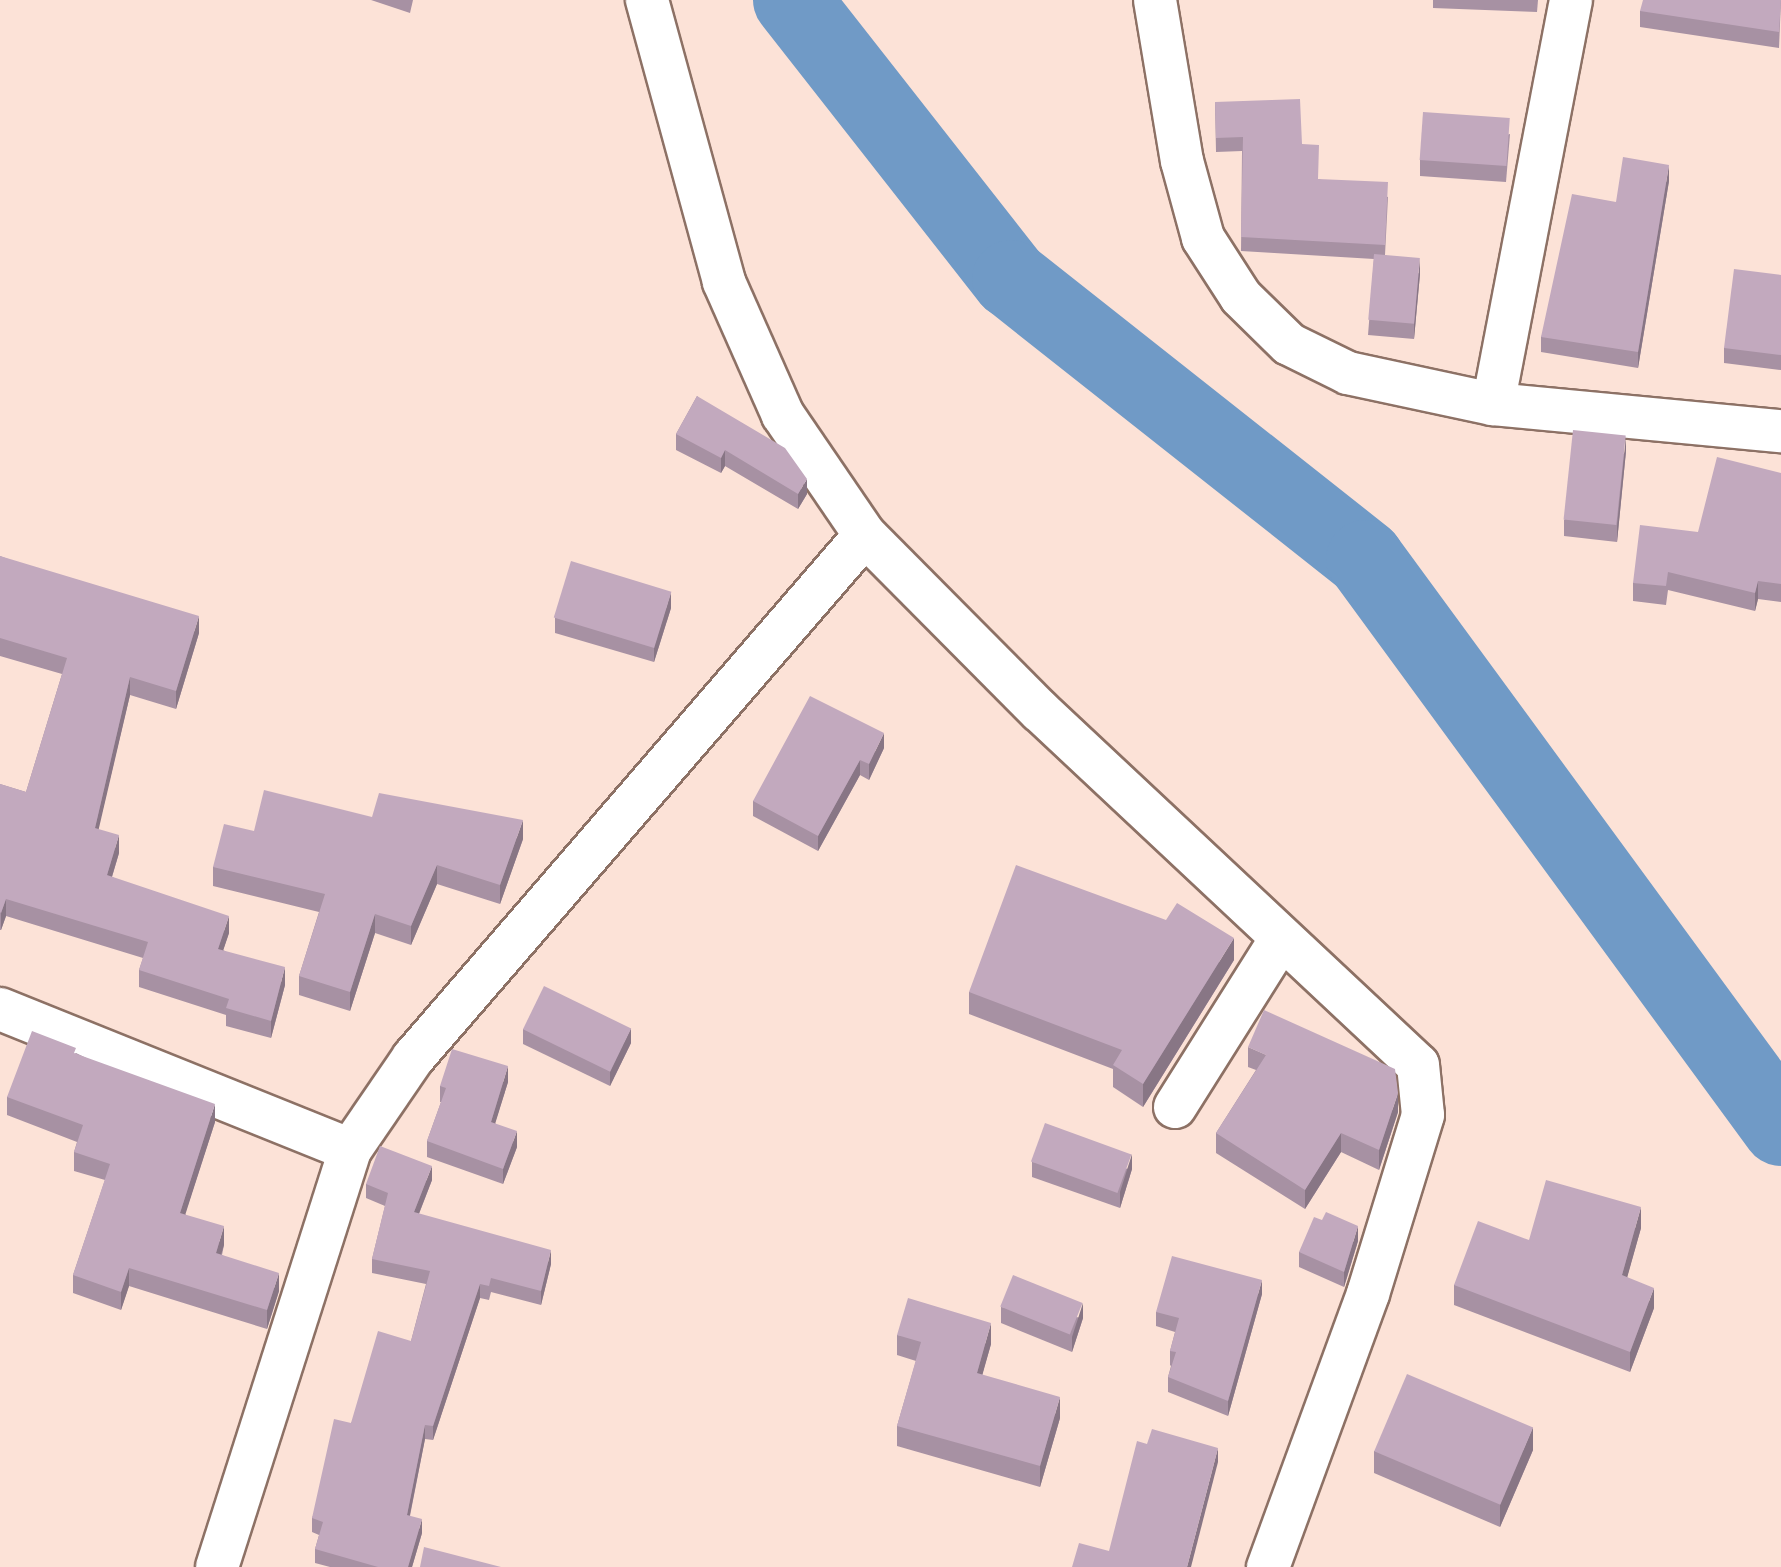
<!DOCTYPE html>
<style>
body{margin:0}
#map{position:relative;width:1781px;height:1567px;overflow:hidden;background:#fce2d7;font-family:Inter,sans-serif}
div>[style]{position:absolute}
.river>*{height:78px;margin:-39px;padding:0 39px;transform-origin:39px;border-radius:39px;background:#709ac6}
.roads{filter:drop-shadow(2px 0 #8d7165) drop-shadow(-2px 0 #8d7165) drop-shadow(0 2px #8d7165) drop-shadow(0 -2px #8d7165)}
.minor>*{height:42px;margin:-21px;padding:0 21px;transform-origin:21px;border-radius:21px;background:#fff}
.wall>*{inset:0;background:#a791a3}
.shaded-wall>*{inset:0;background:#887685}
.building>*{inset:0;background:#c2a9be;transform-origin:0 0}
span{translate:-50% -50%;white-space:nowrap;text-align:center;line-height:1.15;-webkit-text-stroke:10px #fbf4f1;paint-order:stroke}
</style>
<div id="map">
<div class="river">
<div style="left:792px;top:0;width:355px;rotate:51.9deg"></div>
<div style="left:1011px;top:279px;width:451px;rotate:38.3deg"></div>
<div style="left:1365px;top:559px;width:704px;rotate:53.78deg"></div>
</div>
<div class="roads">
<div class="minor">
<div style="left:647px;top:0;width:292px;rotate:74.7deg"></div>
<div style="left:724px;top:282px;width:145px;rotate:66.1deg"></div>
<div style="left:783px;top:415px;width:145px;rotate:55.7deg"></div>
<div style="left:865px;top:535px;width:247px;rotate:45.2deg"></div>
<div style="left:1039px;top:710px;width:519px;rotate:43.13deg"></div>
<div style="left:1418px;top:1065px;width:50px;rotate:84.3deg"></div>
<div style="left:1423px;top:1115px;width:187px;rotate:107.1deg"></div>
<div style="left:1368px;top:1294px;width:291px;rotate:110.1deg"></div>
<div style="left:1155px;top:0;width:163px;rotate:80.5deg"></div>
<div style="left:1182px;top:161px;width:80px;rotate:74.7deg"></div>
<div style="left:1203px;top:238px;width:70px;rotate:57.2deg"></div>
<div style="left:1241px;top:297px;width:67px;rotate:44.4deg"></div>
<div style="left:1289px;top:344px;width:66px;rotate:26.2deg"></div>
<div style="left:1348px;top:373px;width:148px;rotate:12.1deg"></div>
<div style="left:1571px;top:0;width:411px;rotate:100.9deg"></div>
<div style="left:1493px;top:404px;width:289px;rotate:5.4deg"></div>
<div style="left:0;top:1009px;width:377px;rotate:21.9deg"></div>
<div style="left:1175px;top:1107px;width:197px;rotate:-57.8deg"></div>
<div style="left:217px;top:1567px;width:438px;rotate:-72.3deg"></div>
<div style="left:350px;top:1150px;width:112px;rotate:-55.6deg"></div>
<div style="left:413px;top:1058px;width:691px;rotate:-49.16deg"></div>
</div>
</div>
<div class="wall">
<div style="clip-path:polygon(371px 0,413px 0,410px 13px)"></div>
<div style="clip-path:polygon(1433px 0,1538px 0,1537px 12px,1433px 8px)"></div>
<div style="clip-path:polygon(1781px 0,1779px 48px,1640px 27px,1640px 11px)"></div>
<div style="clip-path:polygon(1215px 102px,1302px 144px,1318px 179px,1388px 197px,1385px 255px,1420px 274px,1414px 339px,1368px 335px,1374px 259px,1241px 251px,1242px 151px,1216px 152px)"></div>
<div style="clip-path:polygon(1510px 134px,1506px 182px,1420px 176px,1420px 160px)"></div>
<div style="clip-path:polygon(1669px 181px,1638px 368px,1541px 352px,1541px 337px,1616px 202px)"></div>
<div style="clip-path:polygon(1781px 275px,1781px 370px,1724px 363px,1724px 348px)"></div>
<div style="clip-path:polygon(697px 396px,807px 494px,798px 509px,725px 466px,721px 473px,676px 450px,676px 434px)"></div>
<div style="clip-path:polygon(1626px 451px,1617px 542px,1564px 536px,1564px 520px)"></div>
<div style="clip-path:polygon(1781px 473px,1781px 602px,1758px 599px,1755px 611px,1668px 590px,1666px 605px,1633px 601px,1633px 583px,1698px 532px)"></div>
<div style="clip-path:polygon(0 556px,199px 633px,176px 709px,130px 695px,98px 829px,119px 853px,112px 877px,229px 933px,223px 950px,285px 985px,271px 1038px,226px 1026px,226px 1015px,139px 987px,139px 970px,143px 958px,6px 916px,1px 930px,0 930px,0 784px,26px 792px,62px 674px,0 656px)"></div>
<div style="clip-path:polygon(671px 608px,654px 662px,555px 633px,555px 618px)"></div>
<div style="clip-path:polygon(884px 748px,869px 780px,860px 775px,818px 851px,753px 816px,753px 801px)"></div>
<div style="clip-path:polygon(372px 817px,523px 839px,500px 904px,437px 884px,411px 945px,375px 933px,350px 1011px,299px 995px,299px 976px,319px 912px,213px 886px,213px 867px,254px 831px)"></div>
<div style="clip-path:polygon(1234px 960px,1143px 1107px,1113px 1087px,1113px 1069px,969px 1014px,969px 992px)"></div>
<div style="clip-path:polygon(523px 1029px,631px 1043px,610px 1086px,523px 1044px)"></div>
<div style="clip-path:polygon(1248px 1047px,1398px 1112px,1379px 1170px,1341px 1152px,1305px 1209px,1216px 1153px,1216px 1133px,1256px 1070px,1248px 1067px)"></div>
<div style="clip-path:polygon(76px 1053px,215px 1122px,185px 1214px,224px 1245px,222px 1255px,279px 1291px,267px 1329px,129px 1286px,121px 1310px,73px 1293px,73px 1275px,105px 1180px,74px 1171px,74px 1152px,77px 1142px,7px 1115px,7px 1097px)"></div>
<div style="clip-path:polygon(508px 1082px,495px 1123px,517px 1147px,503px 1184px,427px 1157px,427px 1141px,441px 1102px,440px 1102px,440px 1086px)"></div>
<div style="clip-path:polygon(1032px 1162px,1132px 1169px,1120px 1208px,1032px 1177px)"></div>
<div style="clip-path:polygon(432px 1180px,419px 1214px,551px 1264px,541px 1305px,491px 1292px,489px 1300px,480px 1298px,433px 1440px,425px 1439px,410px 1516px,422px 1533px,412px 1567px,330px 1567px,315px 1563px,315px 1549px,319px 1535px,312px 1532px,312px 1518px,351px 1423px,411px 1341px,426px 1284px,372px 1273px,372px 1259px,385px 1206px,366px 1198px,366px 1184px)"></div>
<div style="clip-path:polygon(1641px 1228px,1627px 1277px,1654px 1308px,1630px 1372px,1454px 1305px,1454px 1285px,1529px 1240px)"></div>
<div style="clip-path:polygon(1358px 1241px,1344px 1287px,1299px 1267px,1299px 1252px)"></div>
<div style="clip-path:polygon(1262px 1294px,1228px 1416px,1168px 1392px,1168px 1377px,1171px 1366px,1170px 1365px,1170px 1351px,1175px 1332px,1156px 1326px,1156px 1312px)"></div>
<div style="clip-path:polygon(1001px 1307px,1083px 1318px,1072px 1352px,1001px 1323px)"></div>
<div style="clip-path:polygon(897px 1335px,991px 1344px,982px 1375px,1060px 1418px,1040px 1487px,897px 1446px,897px 1426px,916px 1361px,897px 1355px)"></div>
<div style="clip-path:polygon(1533px 1450px,1500px 1527px,1374px 1473px,1374px 1451px)"></div>
</div>
<div class="shaded-wall">
<div style="clip-path:polygon(1669px 165px,1669px 181px,1638px 368px,1638px 352px)"></div>
<div style="clip-path:polygon(1420px 258px,1420px 274px,1414px 339px,1414px 324px)"></div>
<div style="clip-path:polygon(1626px 436px,1626px 451px,1617px 542px,1617px 526px)"></div>
<div style="clip-path:polygon(725px 450px,725px 466px,721px 473px,721px 458px)"></div>
<div style="clip-path:polygon(807px 479px,807px 494px,798px 509px,798px 494px)"></div>
<div style="clip-path:polygon(1758px 581px,1758px 599px,1755px 611px,1755px 593px)"></div>
<div style="clip-path:polygon(671px 592px,671px 608px,654px 662px,654px 647px)"></div>
<div style="clip-path:polygon(199px 616px,199px 633px,176px 709px,176px 691px)"></div>
<div style="clip-path:polygon(130px 677px,130px 695px,95px 845px,95px 828px)"></div>
<div style="clip-path:polygon(884px 733px,884px 748px,869px 780px,869px 764px)"></div>
<div style="clip-path:polygon(860px 760px,860px 775px,818px 851px,818px 836px)"></div>
<div style="clip-path:polygon(523px 820px,523px 839px,500px 904px,500px 885px)"></div>
<div style="clip-path:polygon(119px 835px,119px 853px,107px 893px,107px 875px)"></div>
<div style="clip-path:polygon(437px 865px,437px 884px,411px 945px,411px 926px)"></div>
<div style="clip-path:polygon(6px 899px,6px 916px,1px 930px,1px 913px)"></div>
<div style="clip-path:polygon(375px 914px,375px 933px,350px 1011px,350px 992px)"></div>
<div style="clip-path:polygon(229px 916px,229px 933px,218px 966px,218px 949px)"></div>
<div style="clip-path:polygon(1234px 938px,1234px 960px,1143px 1107px,1143px 1084px)"></div>
<div style="clip-path:polygon(285px 967px,285px 985px,271px 1038px,271px 1021px)"></div>
<div style="clip-path:polygon(631px 1028px,631px 1043px,610px 1086px,610px 1071px)"></div>
<div style="clip-path:polygon(508px 1066px,508px 1082px,491px 1137px,491px 1122px)"></div>
<div style="clip-path:polygon(1398px 1093px,1398px 1112px,1379px 1170px,1379px 1150px)"></div>
<div style="clip-path:polygon(215px 1104px,215px 1122px,180px 1231px,180px 1213px)"></div>
<div style="clip-path:polygon(517px 1131px,517px 1147px,503px 1184px,503px 1169px)"></div>
<div style="clip-path:polygon(1341px 1133px,1341px 1152px,1305px 1209px,1305px 1190px)"></div>
<div style="clip-path:polygon(1132px 1154px,1132px 1169px,1120px 1208px,1120px 1192px)"></div>
<div style="clip-path:polygon(432px 1166px,432px 1180px,414px 1226px,414px 1212px)"></div>
<div style="clip-path:polygon(1641px 1207px,1641px 1228px,1622px 1296px,1622px 1275px)"></div>
<div style="clip-path:polygon(224px 1226px,224px 1245px,216px 1271px,216px 1253px)"></div>
<div style="clip-path:polygon(1358px 1226px,1358px 1241px,1344px 1287px,1344px 1272px)"></div>
<div style="clip-path:polygon(551px 1250px,551px 1264px,541px 1305px,541px 1291px)"></div>
<div style="clip-path:polygon(129px 1268px,129px 1286px,121px 1310px,121px 1292px)"></div>
<div style="clip-path:polygon(279px 1273px,279px 1291px,267px 1329px,267px 1310px)"></div>
<div style="clip-path:polygon(1262px 1280px,1262px 1294px,1228px 1416px,1228px 1401px)"></div>
<div style="clip-path:polygon(480px 1284px,480px 1298px,433px 1440px,433px 1426px)"></div>
<div style="clip-path:polygon(1654px 1288px,1654px 1308px,1630px 1372px,1630px 1352px)"></div>
<div style="clip-path:polygon(1083px 1303px,1083px 1318px,1072px 1352px,1072px 1337px)"></div>
<div style="clip-path:polygon(991px 1323px,991px 1344px,977px 1394px,977px 1373px)"></div>
<div style="clip-path:polygon(1060px 1397px,1060px 1418px,1040px 1487px,1040px 1466px)"></div>
<div style="clip-path:polygon(425px 1425px,425px 1439px,407px 1529px,407px 1515px)"></div>
<div style="clip-path:polygon(1533px 1427px,1533px 1450px,1500px 1527px,1500px 1504px)"></div>
<div style="clip-path:polygon(1218px 1448px,1218px 1462px,1191px 1567px,1187px 1567px)"></div>
<div style="clip-path:polygon(422px 1519px,422px 1533px,412px 1567px,408px 1567px)"></div>
</div>
<div class="building">
<div style="clip-path:polygon(1643px 0,1781px 0,1779px 32px,1640px 11px)"></div>
<div style="clip-path:polygon(1300px 99px,1302px 144px,1319px 145px,1318px 179px,1388px 182px,1385px 245px,1241px 237px,1243px 137px,1216px 138px,1215px 102px)"></div>
<div style="left:1423px;top:112px;width:87px;height:48px;rotate:4deg"></div>
<div style="clip-path:polygon(1623px 157px,1669px 165px,1638px 352px,1541px 337px,1572px 194px,1616px 202px)"></div>
<div style="left:1374px;top:254px;width:46px;height:66px;rotate:5deg"></div>
<div style="clip-path:polygon(1734px 269px,1781px 275px,1781px 355px,1724px 348px)"></div>
<div style="clip-path:polygon(697px 396px,785px 448px,807px 479px,798px 494px,725px 450px,721px 458px,676px 434px)"></div>
<div style="left:1573px;top:430px;width:53px;height:90px;rotate:6deg"></div>
<div style="clip-path:polygon(1717px 457px,1781px 473px,1781px 584px,1758px 581px,1755px 593px,1668px 572px,1666px 586px,1633px 583px,1640px 525px,1698px 532px)"></div>
<div style="clip-path:polygon(0 556px,199px 616px,176px 691px,130px 677px,95px 828px,119px 835px,107px 875px,229px 916px,218px 949px,285px 967px,271px 1021px,226px 1008px,229px 999px,139px 970px,148px 942px,6px 899px,1px 913px,0 912px,0 784px,26px 792px,67px 658px,0 638px)"></div>
<div style="left:571px;top:561px;width:105px;height:59px;rotate:17deg"></div>
<div style="clip-path:polygon(810px 696px,884px 733px,869px 764px,860px 760px,818px 836px,753px 801px)"></div>
<div style="clip-path:polygon(264px 790px,372px 817px,379px 793px,523px 820px,500px 885px,437px 865px,411px 926px,375px 914px,350px 992px,299px 976px,325px 894px,213px 867px,224px 824px,254px 831px)"></div>
<div style="clip-path:polygon(1016px 865px,1166px 920px,1177px 903px,1234px 938px,1143px 1084px,1113px 1065px,1122px 1050px,969px 992px)"></div>
<div style="left:544px;top:986px;width:97px;height:48px;rotate:26deg"></div>
<div style="clip-path:polygon(1264px 1010px,1395px 1069px,1398px 1093px,1379px 1150px,1341px 1133px,1305px 1190px,1216px 1133px,1266px 1055px,1248px 1047px)"></div>
<div style="clip-path:polygon(32px 1031px,76px 1048px,74px 1053px,215px 1104px,180px 1213px,224px 1226px,216px 1253px,279px 1273px,267px 1310px,129px 1268px,121px 1292px,73px 1275px,110px 1164px,74px 1152px,83px 1125px,7px 1097px)"></div>
<div style="clip-path:polygon(452px 1049px,508px 1066px,491px 1122px,517px 1131px,503px 1169px,427px 1141px,446px 1088px,440px 1086px)"></div>
<div style="left:1045px;top:1123px;width:92px;height:41px;rotate:20deg"></div>
<div style="clip-path:polygon(380px 1146px,432px 1166px,414px 1212px,551px 1250px,541px 1291px,491px 1278px,489px 1286px,480px 1284px,433px 1426px,425px 1425px,407px 1515px,422px 1519px,408px 1567px,378px 1567px,315px 1549px,323px 1522px,312px 1518px,334px 1419px,351px 1423px,378px 1331px,411px 1341px,430px 1271px,372px 1259px,388px 1193px,366px 1184px)"></div>
<div style="clip-path:polygon(1546px 1180px,1641px 1207px,1622px 1275px,1654px 1288px,1630px 1352px,1454px 1285px,1478px 1221px,1529px 1240px)"></div>
<div style="clip-path:polygon(1326px 1212px,1358px 1226px,1344px 1272px,1299px 1252px,1314px 1217px,1322px 1220px)"></div>
<div style="clip-path:polygon(1172px 1256px,1262px 1280px,1228px 1401px,1168px 1377px,1176px 1352px,1170px 1351px,1179px 1318px,1156px 1312px)"></div>
<div style="left:1013px;top:1275px;width:75px;height:34px;rotate:22deg"></div>
<div style="clip-path:polygon(908px 1298px,991px 1323px,977px 1373px,1060px 1397px,1040px 1466px,897px 1426px,921px 1342px,897px 1335px)"></div>
<div style="left:1407px;top:1374px;width:137px;height:84px;rotate:23deg"></div>
<div style="clip-path:polygon(1152px 1429px,1218px 1448px,1187px 1567px,1072px 1567px,1079px 1543px,1109px 1551px,1137px 1441px,1147px 1444px)"></div>
<div style="clip-path:polygon(424px 1547px,501px 1567px,420px 1567px)"></div>
</div>
</div>
